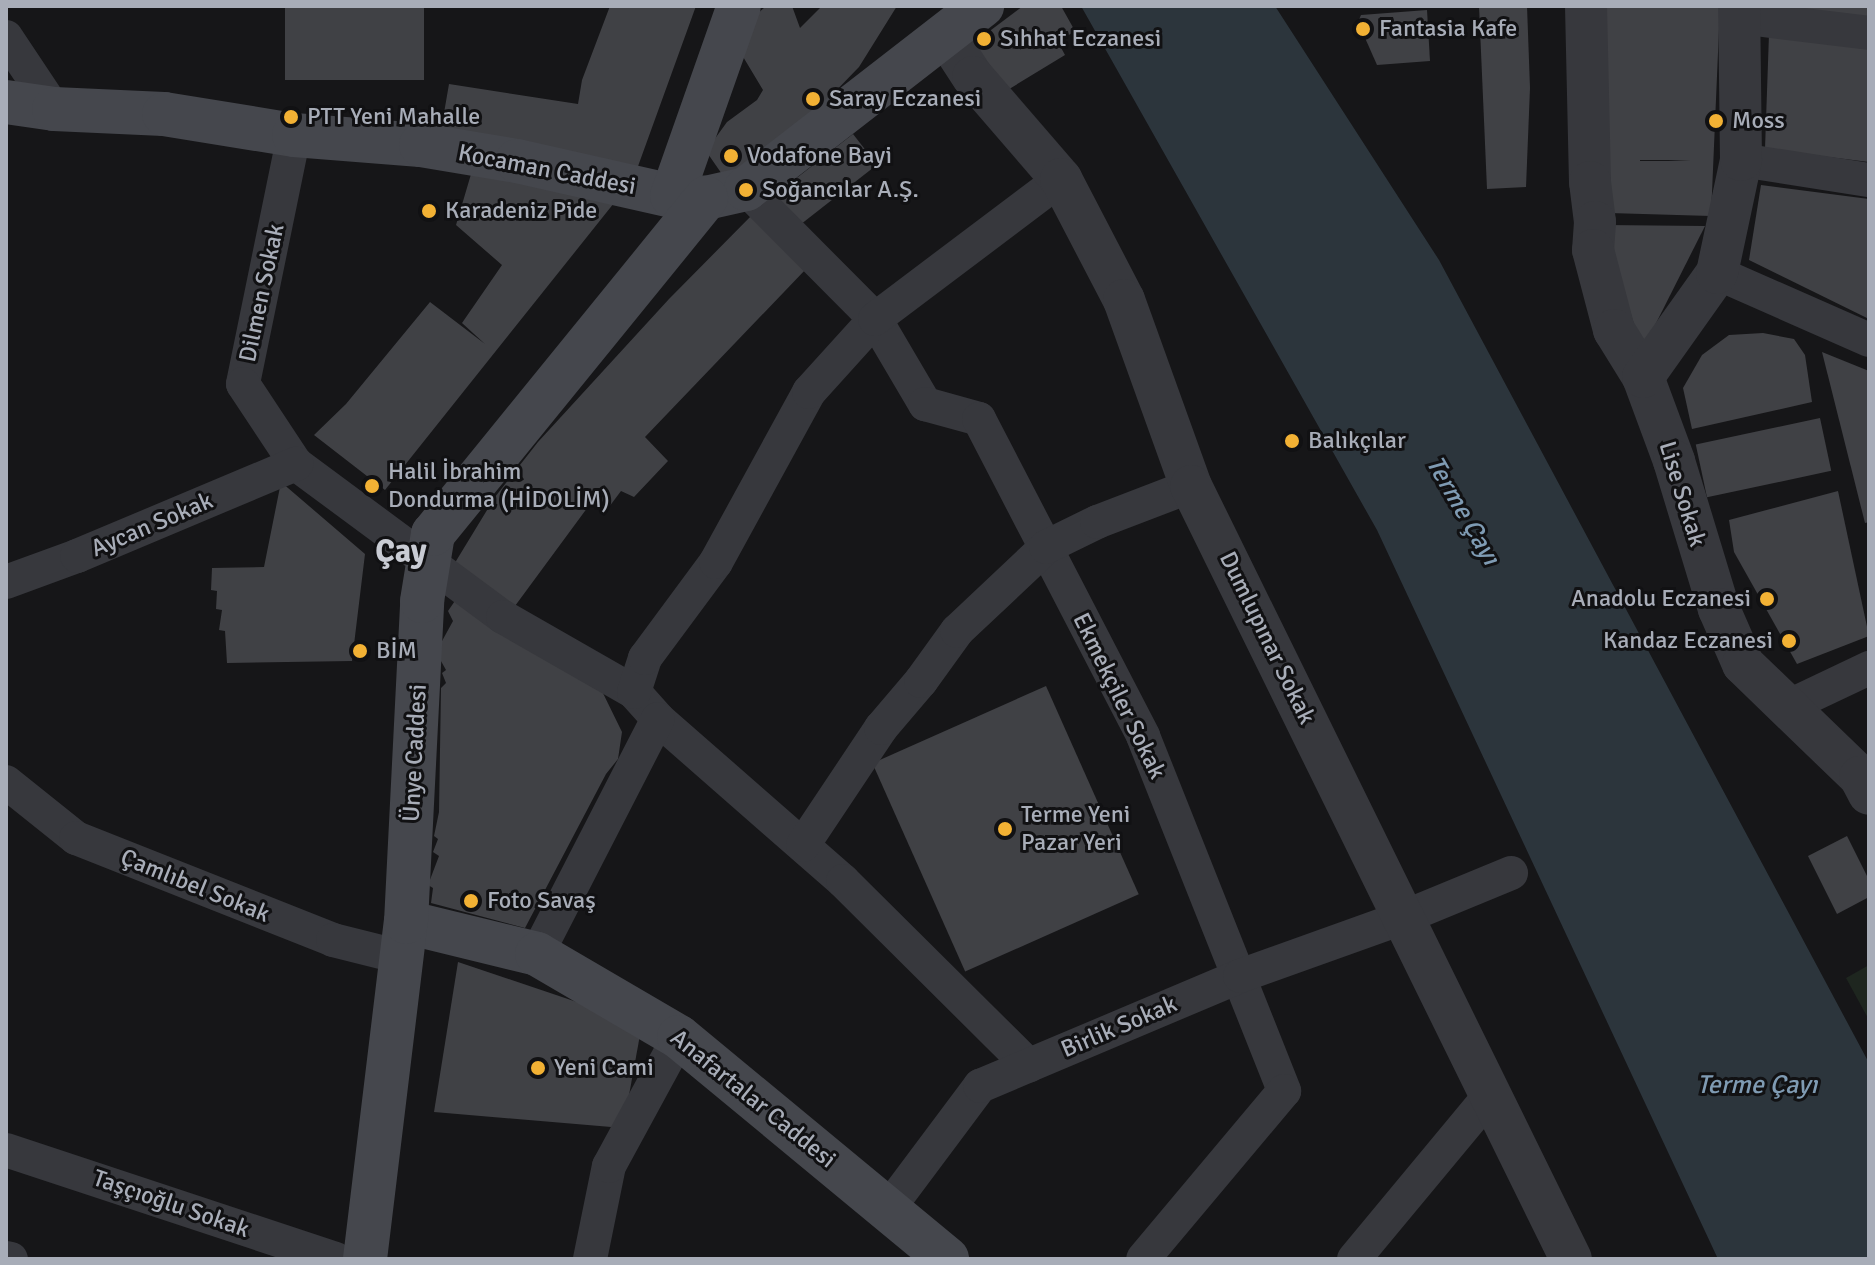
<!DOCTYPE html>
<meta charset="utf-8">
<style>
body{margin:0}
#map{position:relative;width:1875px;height:1265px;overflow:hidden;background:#161618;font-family:Signika,sans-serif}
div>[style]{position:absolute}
.green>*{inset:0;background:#1e261f}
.water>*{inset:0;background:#2c353c}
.building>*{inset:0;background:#404145;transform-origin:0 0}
.minor>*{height:34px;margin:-17px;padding:0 17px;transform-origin:17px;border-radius:17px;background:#37383d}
.tertiary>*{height:42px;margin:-21px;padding:0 21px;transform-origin:21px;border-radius:21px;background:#37383d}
.secondary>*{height:44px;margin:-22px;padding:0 22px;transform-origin:22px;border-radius:22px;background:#45474d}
.dots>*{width:22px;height:22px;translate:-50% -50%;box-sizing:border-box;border:4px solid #111113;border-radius:50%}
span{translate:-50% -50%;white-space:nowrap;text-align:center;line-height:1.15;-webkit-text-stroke:6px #111113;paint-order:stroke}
.poi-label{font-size:24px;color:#a8adb8}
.left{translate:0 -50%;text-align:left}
.right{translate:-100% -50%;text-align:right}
.street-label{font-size:24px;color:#a8adb8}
.water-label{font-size:26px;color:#7f9bb3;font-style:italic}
.district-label{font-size:32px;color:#c9ccd4;font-weight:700}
.frame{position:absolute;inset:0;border:8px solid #a8adb8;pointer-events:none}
</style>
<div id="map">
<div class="green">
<div style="clip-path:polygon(1869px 965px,1869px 1020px,1846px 978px)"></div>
</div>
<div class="water">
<div style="clip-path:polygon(1081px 6px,1275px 6px,1439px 260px,1869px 1063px,1869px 1259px,1718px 1259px,1377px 530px)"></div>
</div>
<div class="building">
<div style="left:285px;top:6px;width:139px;height:74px"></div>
<div style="clip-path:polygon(610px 6px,696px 6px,637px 169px,440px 136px,449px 84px,578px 104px,582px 80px)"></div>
<div style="clip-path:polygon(766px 6px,792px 6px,800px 28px,822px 6px,897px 6px,859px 67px,828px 99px,726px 180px,706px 151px,727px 122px,757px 100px,763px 90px,742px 55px,752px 19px)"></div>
<div style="clip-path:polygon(1023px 6px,1061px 6px,1075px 31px,1058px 42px,1065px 55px,1001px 94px,971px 45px)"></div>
<div style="clip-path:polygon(1479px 6px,1527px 6px,1530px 88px,1526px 187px,1487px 189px)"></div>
<div style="clip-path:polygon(evenodd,1601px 6px,1720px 6px,1711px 216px,1609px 213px,1601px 6px,1640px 160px,1668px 160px,1691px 161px,1640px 161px,1640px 160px)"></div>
<div style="clip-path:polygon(1770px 6px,1869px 6px,1869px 20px)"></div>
<div style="clip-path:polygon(1427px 10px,1430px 61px,1377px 65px,1358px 22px,1361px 15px)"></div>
<div style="clip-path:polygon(1769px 34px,1869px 47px,1869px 162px,1765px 149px)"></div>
<div style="left:853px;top:134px;width:39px;height:104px;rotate:52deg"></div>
<div style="clip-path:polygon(474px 164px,614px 203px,385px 490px,314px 435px,346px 404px,430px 302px,485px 344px,462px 323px,502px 265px,456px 225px)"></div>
<div style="clip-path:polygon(1761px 185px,1869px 199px,1869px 319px,1749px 260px)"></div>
<div style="clip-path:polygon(753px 214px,806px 269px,645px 437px,668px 461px,634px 497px,621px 491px,609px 507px,596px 496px,515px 606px,453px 566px,495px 497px,538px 442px,669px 299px)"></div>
<div style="clip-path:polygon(1604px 225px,1705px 226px,1642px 351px)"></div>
<div style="clip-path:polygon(1763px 333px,1794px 339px,1805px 355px,1812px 402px,1692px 429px,1683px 388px,1702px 355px,1729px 335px)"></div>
<div style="clip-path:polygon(1822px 352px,1869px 371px,1869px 522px,1865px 523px)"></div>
<div style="left:1820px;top:418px;width:54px;height:127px;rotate:78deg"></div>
<div style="clip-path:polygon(281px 482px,365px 554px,352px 661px,227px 663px,225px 631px,219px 630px,222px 610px,216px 609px,217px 591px,211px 590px,212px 568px,264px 567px)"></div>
<div style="clip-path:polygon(1838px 491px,1869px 636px,1797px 664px,1734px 552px,1729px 520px)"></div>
<div style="clip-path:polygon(459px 595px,599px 685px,622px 732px,618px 759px,606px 774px,525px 928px,431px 903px,433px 888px,428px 885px,439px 856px,433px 852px,438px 839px,434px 836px,439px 812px,441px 688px,446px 683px,442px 673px,446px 670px,436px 652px,453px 621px,448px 611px)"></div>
<div style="left:1046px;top:686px;width:228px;height:190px;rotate:66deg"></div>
<div style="clip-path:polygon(1847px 836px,1869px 880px,1869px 897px,1837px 914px,1808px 856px)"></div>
<div style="clip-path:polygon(458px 962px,642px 1024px,623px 1128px,434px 1112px)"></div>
</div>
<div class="minor">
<div style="left:1739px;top:17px;width:131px;rotate:7deg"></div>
<div style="left:6px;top:37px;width:87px;rotate:56.3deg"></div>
<div style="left:294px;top:135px;width:254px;rotate:101.6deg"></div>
<div style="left:243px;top:384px;width:96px;rotate:56.5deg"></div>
<div style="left:296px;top:464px;width:257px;rotate:36.5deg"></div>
<div style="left:503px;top:617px;width:151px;rotate:29.8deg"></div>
<div style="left:634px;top:692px;width:36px;rotate:48deg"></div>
<div style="left:658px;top:719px;width:246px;rotate:41.2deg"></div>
<div style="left:843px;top:881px;width:262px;rotate:44.8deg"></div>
<div style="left:1741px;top:160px;width:130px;rotate:8.9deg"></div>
<div style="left:746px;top:189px;width:183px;rotate:45.2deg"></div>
<div style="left:875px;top:319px;width:99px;rotate:59.5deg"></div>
<div style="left:925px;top:404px;width:56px;rotate:15.5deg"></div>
<div style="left:979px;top:419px;width:357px;rotate:62.6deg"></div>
<div style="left:1143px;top:736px;width:382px;rotate:68.3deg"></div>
<div style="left:1284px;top:1091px;width:219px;rotate:130deg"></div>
<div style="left:1717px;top:273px;width:166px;rotate:23.8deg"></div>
<div style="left:6px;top:582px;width:76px;rotate:-20.1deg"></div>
<div style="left:77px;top:556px;width:238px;rotate:-22.8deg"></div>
<div style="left:634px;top:692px;width:36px;rotate:-72deg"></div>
<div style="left:645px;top:658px;width:119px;rotate:-53.5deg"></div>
<div style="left:716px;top:562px;width:194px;rotate:-61.3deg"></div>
<div style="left:809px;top:392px;width:98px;rotate:-47.9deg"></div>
<div style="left:875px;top:319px;width:233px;rotate:-37deg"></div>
<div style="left:1789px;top:706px;width:89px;rotate:-25.4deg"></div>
<div style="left:6px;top:782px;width:90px;rotate:38.7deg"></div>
<div style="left:76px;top:838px;width:277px;rotate:21.6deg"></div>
<div style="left:333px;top:940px;width:70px;rotate:14deg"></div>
<div style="left:803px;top:845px;width:141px;rotate:-56.3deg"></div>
<div style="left:881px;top:728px;width:62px;rotate:-49.6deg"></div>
<div style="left:921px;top:681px;width:62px;rotate:-54.2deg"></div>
<div style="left:957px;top:631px;width:122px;rotate:-43.3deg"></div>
<div style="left:1046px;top:547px;width:57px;rotate:-26.1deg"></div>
<div style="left:1097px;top:522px;width:101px;rotate:-21deg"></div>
<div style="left:537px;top:954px;width:264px;rotate:-62.8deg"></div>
<div style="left:6px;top:1150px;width:347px;rotate:18.3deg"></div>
<div style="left:888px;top:1209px;width:154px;rotate:-53.2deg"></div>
<div style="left:980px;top:1086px;width:282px;rotate:-22.9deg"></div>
<div style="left:1240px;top:976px;width:172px;rotate:-19.7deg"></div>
<div style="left:1402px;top:918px;width:118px;rotate:-22.4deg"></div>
<div style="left:6px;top:1258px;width:5px;rotate:11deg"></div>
<div style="left:590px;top:1259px;width:95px;rotate:-78.5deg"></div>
<div style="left:609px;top:1166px;width:147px;rotate:-61.5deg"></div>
<div style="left:1354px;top:1259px;width:216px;rotate:-50.3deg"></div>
</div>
<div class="tertiary">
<div style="left:1586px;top:6px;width:176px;rotate:88.7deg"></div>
<div style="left:1590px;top:182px;width:40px;rotate:82.9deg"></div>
<div style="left:1595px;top:222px;width:28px;rotate:94deg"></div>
<div style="left:1593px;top:250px;width:83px;rotate:75.3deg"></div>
<div style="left:1614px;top:330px;width:55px;rotate:58.3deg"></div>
<div style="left:1643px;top:377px;width:90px;rotate:69.7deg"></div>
<div style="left:1674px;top:461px;width:155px;rotate:73.1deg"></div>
<div style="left:1719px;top:609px;width:60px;rotate:66.4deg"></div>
<div style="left:1743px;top:664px;width:163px;rotate:44deg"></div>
<div style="left:1860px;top:777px;width:19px;rotate:62deg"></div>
<div style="left:953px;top:30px;width:15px;rotate:94deg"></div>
<div style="left:952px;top:45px;width:38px;rotate:57deg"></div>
<div style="left:973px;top:77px;width:135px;rotate:49.2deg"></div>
<div style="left:1061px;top:179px;width:136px;rotate:62.5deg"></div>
<div style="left:1124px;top:300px;width:198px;rotate:70.2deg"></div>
<div style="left:1191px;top:486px;width:861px;rotate:63.82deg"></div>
<div style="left:1643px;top:377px;width:128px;rotate:-54.6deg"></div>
<div style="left:1717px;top:273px;width:116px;rotate:-78deg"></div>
<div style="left:1741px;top:160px;width:154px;rotate:-90.7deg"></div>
</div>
<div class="secondary">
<div style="left:6px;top:102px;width:49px;rotate:8.3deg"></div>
<div style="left:54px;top:109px;width:110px;rotate:2.6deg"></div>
<div style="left:164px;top:114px;width:132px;rotate:9.2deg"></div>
<div style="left:294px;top:135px;width:127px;rotate:4.5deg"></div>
<div style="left:421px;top:145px;width:97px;rotate:9.5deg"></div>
<div style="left:517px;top:161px;width:159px;rotate:12.7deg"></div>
<div style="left:672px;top:196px;width:34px;rotate:3deg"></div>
<div style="left:706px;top:198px;width:41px;rotate:-12.7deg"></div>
<div style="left:746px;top:189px;width:299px;rotate:-37.8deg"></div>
<div style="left:672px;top:196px;width:201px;rotate:-70.6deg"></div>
<div style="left:406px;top:922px;width:135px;rotate:13.7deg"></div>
<div style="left:537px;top:954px;width:164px;rotate:30.3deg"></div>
<div style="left:679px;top:1037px;width:348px;rotate:39.6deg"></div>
<div style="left:365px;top:1259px;width:339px;rotate:-83.1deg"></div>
<div style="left:406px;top:922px;width:321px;rotate:-87.1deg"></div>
<div style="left:422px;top:601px;width:68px;rotate:-80.7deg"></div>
<div style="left:433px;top:534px;width:433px;rotate:-50.9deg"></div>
</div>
<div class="dots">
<div style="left:1363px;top:29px;background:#f2b134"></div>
<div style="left:984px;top:39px;background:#f2b134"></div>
<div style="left:813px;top:99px;background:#f2b134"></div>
<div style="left:291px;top:117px;background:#f2b134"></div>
<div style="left:1716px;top:121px;background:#f2b134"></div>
<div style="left:731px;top:156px;background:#f2b134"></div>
<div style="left:746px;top:190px;background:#f2b134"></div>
<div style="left:429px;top:211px;background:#f2b134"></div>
<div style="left:1292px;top:441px;background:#f2b134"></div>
<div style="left:372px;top:486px;background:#f2b134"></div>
<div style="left:1767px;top:599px;background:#f2b134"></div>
<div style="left:1789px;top:641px;background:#f2b134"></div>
<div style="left:360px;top:651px;background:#f2b134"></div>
<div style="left:1005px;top:829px;background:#f2b134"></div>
<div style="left:471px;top:901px;background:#f2b134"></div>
<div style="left:538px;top:1068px;background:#f2b134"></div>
</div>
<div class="poi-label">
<span class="left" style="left:1379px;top:29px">Fantasia Kafe</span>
<span class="left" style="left:1000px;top:39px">Sıhhat Eczanesi</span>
<span class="left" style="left:829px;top:99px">Saray Eczanesi</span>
<span class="left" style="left:307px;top:117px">PTT Yeni Mahalle</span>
<span class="left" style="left:1732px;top:121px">Moss</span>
<span class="left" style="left:747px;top:156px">Vodafone Bayi</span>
<span class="left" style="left:762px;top:190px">Soğancılar A.Ş.</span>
<span class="left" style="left:445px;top:211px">Karadeniz Pide</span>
<span class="left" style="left:1308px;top:441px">Balıkçılar</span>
<span class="left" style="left:388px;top:486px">Halil İbrahim<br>Dondurma (HİDOLİM)</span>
<span class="right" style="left:1751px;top:599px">Anadolu Eczanesi</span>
<span class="right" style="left:1773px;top:641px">Kandaz Eczanesi</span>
<span class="left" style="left:376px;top:651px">BİM</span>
<span class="left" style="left:1021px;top:829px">Terme Yeni<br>Pazar Yeri</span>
<span class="left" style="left:487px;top:901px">Foto Savaş</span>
<span class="left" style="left:554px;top:1068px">Yeni Cami</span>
</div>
<div class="street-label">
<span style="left:547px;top:170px;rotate:11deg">Kocaman Caddesi</span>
<span style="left:262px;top:293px;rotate:-78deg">Dilmen Sokak</span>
<span style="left:1682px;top:494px;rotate:73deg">Lise Sokak</span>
<span style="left:152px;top:525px;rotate:-23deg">Aycan Sokak</span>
<span style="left:1267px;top:638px;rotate:64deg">Dumlupınar Sokak</span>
<span style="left:1119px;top:696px;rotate:64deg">Ekmekçiler Sokak</span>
<span style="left:415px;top:753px;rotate:-87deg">Ünye Caddesi</span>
<span style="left:195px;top:886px;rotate:22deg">Çamlıbel Sokak</span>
<span style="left:1119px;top:1027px;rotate:-23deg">Birlik Sokak</span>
<span style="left:753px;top:1099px;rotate:39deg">Anafartalar Caddesi</span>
<span style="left:171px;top:1204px;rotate:19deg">Taşçıoğlu Sokak</span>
</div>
<div class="water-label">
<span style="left:1462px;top:511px;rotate:60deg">Terme Çayı</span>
<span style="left:1757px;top:1086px">Terme Çayı</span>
</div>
<div class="district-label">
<span style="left:401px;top:552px">Çay</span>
</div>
<div class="frame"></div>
</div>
